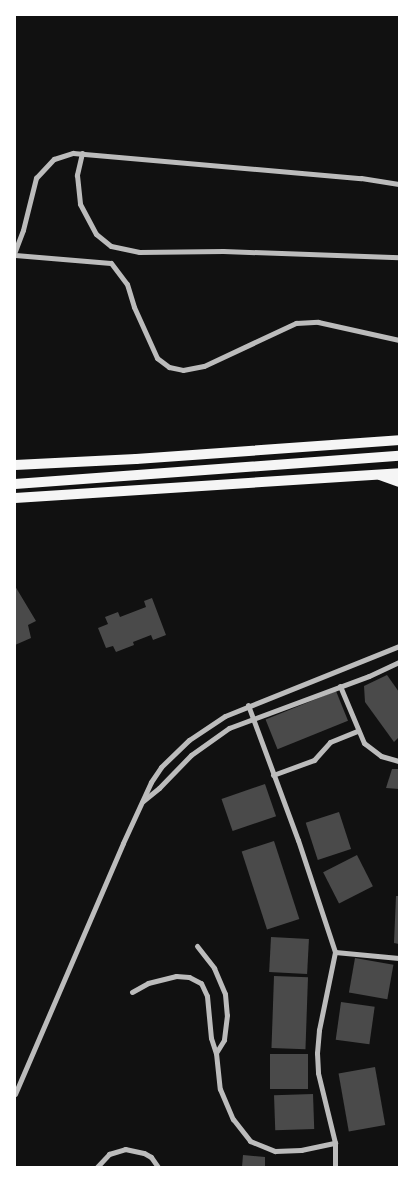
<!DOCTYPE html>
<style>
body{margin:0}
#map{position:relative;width:414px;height:1182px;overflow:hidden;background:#111;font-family:"Nunito Sans",sans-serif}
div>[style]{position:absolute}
.building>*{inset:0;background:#4a4a4a;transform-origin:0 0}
.minor>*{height:5px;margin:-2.5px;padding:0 2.5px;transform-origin:2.5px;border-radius:2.5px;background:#bcbcbc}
.motorway>*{height:10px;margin:-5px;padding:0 5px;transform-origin:5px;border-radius:5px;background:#f5f5f5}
span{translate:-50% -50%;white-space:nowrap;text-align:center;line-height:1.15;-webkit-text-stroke:4.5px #fff;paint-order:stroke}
.frame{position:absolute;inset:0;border:16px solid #fff;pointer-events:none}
</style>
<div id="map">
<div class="building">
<div style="clip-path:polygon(15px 586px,36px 621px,28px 625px,31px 638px,15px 645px)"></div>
<div style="clip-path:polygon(152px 598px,166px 635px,153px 640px,151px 635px,133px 642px,134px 645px,116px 652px,113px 646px,106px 648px,98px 628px,108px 624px,105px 617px,118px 612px,120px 617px,146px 607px,144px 601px)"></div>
<div style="clip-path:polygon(387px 675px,399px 692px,399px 737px,394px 742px,365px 702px,364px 686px)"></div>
<div style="left:336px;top:691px;width:32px;height:76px;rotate:68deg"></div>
<div style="clip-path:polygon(392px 769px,399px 769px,399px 789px,386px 788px)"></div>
<div style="left:265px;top:784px;width:34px;height:46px;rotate:71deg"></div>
<div style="left:339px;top:812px;width:39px;height:35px;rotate:72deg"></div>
<div style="left:274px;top:841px;width:82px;height:34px;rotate:72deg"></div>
<div style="left:357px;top:855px;width:35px;height:38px;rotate:63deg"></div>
<div style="clip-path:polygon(396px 896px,399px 896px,399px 944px,394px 943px)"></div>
<div style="left:271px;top:937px;width:38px;height:35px;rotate:3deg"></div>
<div style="left:355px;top:958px;width:39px;height:35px;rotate:10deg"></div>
<div style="left:274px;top:976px;width:34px;height:72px;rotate:2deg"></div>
<div style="left:341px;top:1002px;width:34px;height:38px;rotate:8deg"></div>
<div style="left:270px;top:1054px;width:38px;height:35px"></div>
<div style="left:375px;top:1067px;width:59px;height:37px;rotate:80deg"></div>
<div style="left:313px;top:1094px;width:35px;height:39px;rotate:88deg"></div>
<div style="clip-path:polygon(243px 1155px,265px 1157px,265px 1167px,242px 1167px)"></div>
</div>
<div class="minor">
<div style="left:82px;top:153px;width:23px;rotate:103deg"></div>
<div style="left:77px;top:175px;width:29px;rotate:84deg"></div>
<div style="left:80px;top:204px;width:34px;rotate:62deg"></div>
<div style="left:96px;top:234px;width:19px;rotate:39deg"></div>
<div style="left:111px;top:246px;width:29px;rotate:12deg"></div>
<div style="left:139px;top:252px;width:84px;rotate:-0.7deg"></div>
<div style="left:223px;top:251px;width:176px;rotate:2deg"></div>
<div style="left:15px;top:251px;width:22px;rotate:-69deg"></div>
<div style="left:23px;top:230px;width:54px;rotate:-76deg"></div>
<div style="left:36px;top:178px;width:26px;rotate:-47deg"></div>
<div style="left:54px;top:159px;width:20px;rotate:-18deg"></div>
<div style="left:73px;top:153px;width:289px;rotate:5deg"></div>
<div style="left:361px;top:178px;width:38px;rotate:9deg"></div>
<div style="left:15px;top:255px;width:96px;rotate:4.8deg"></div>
<div style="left:111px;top:263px;width:26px;rotate:53deg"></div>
<div style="left:127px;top:284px;width:24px;rotate:73deg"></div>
<div style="left:134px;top:307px;width:56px;rotate:65.7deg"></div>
<div style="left:157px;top:358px;width:15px;rotate:37deg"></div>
<div style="left:169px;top:367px;width:14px;rotate:12deg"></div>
<div style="left:183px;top:370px;width:21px;rotate:-11deg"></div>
<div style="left:204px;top:366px;width:102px;rotate:-25.1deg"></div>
<div style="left:296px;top:323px;width:22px;rotate:-3deg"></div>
<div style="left:318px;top:322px;width:83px;rotate:12.5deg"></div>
<div style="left:340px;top:686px;width:62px;rotate:67.2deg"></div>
<div style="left:364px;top:743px;width:21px;rotate:37deg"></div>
<div style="left:381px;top:756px;width:19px;rotate:16deg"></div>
<div style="left:248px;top:705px;width:144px;rotate:69.7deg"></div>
<div style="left:298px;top:840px;width:118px;rotate:71.7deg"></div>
<div style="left:335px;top:952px;width:80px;rotate:101.6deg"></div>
<div style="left:319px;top:1030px;width:23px;rotate:95deg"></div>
<div style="left:317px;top:1053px;width:20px;rotate:87deg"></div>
<div style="left:318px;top:1073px;width:72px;rotate:76.3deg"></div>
<div style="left:335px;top:1143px;width:24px;rotate:90deg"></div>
<div style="left:273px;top:775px;width:44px;rotate:-20.1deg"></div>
<div style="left:314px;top:760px;width:24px;rotate:-48deg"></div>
<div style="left:330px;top:742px;width:29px;rotate:-22deg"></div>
<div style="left:143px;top:801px;width:21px;rotate:-39deg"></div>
<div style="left:159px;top:788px;width:46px;rotate:-45.9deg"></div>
<div style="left:191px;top:755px;width:47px;rotate:-35.4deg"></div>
<div style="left:229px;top:728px;width:149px;rotate:-20.4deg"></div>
<div style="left:369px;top:676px;width:33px;rotate:-25deg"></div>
<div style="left:197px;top:946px;width:28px;rotate:52deg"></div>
<div style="left:214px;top:968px;width:28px;rotate:67deg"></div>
<div style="left:225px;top:994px;width:21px;rotate:85deg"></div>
<div style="left:227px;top:1015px;width:25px;rotate:97deg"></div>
<div style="left:224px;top:1040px;width:15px;rotate:122deg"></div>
<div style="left:335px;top:952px;width:64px;rotate:5.4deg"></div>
<div style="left:132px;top:992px;width:18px;rotate:-29deg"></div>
<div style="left:148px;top:983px;width:29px;rotate:-14deg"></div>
<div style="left:176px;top:976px;width:13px;rotate:4deg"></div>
<div style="left:189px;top:977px;width:13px;rotate:27deg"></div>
<div style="left:201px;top:983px;width:14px;rotate:65deg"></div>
<div style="left:207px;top:996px;width:42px;rotate:84.6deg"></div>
<div style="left:211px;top:1038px;width:16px;rotate:72deg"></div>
<div style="left:216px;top:1053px;width:36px;rotate:84deg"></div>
<div style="left:220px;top:1089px;width:33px;rotate:67deg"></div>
<div style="left:233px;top:1119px;width:28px;rotate:52deg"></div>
<div style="left:250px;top:1141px;width:27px;rotate:22deg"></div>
<div style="left:275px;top:1151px;width:26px;rotate:-2deg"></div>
<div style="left:301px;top:1150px;width:35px;rotate:-12deg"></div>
<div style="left:15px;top:1094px;width:273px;rotate:-66.7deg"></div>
<div style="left:123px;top:843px;width:67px;rotate:-65.3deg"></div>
<div style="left:151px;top:782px;width:18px;rotate:-56deg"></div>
<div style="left:161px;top:767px;width:39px;rotate:-44deg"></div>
<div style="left:189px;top:740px;width:43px;rotate:-33.7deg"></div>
<div style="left:225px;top:716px;width:188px;rotate:-21.9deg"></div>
<div style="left:97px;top:1167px;width:18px;rotate:-47deg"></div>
<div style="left:109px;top:1154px;width:17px;rotate:-17deg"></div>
<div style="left:125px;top:1149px;width:19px;rotate:12deg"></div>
<div style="left:144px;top:1153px;width:8px;rotate:30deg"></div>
<div style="left:151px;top:1157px;width:12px;rotate:55deg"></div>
</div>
<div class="motorway">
<div style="left:15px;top:465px;width:121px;rotate:-2.8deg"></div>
<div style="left:136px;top:459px;width:264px;rotate:-4.1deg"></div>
<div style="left:380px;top:475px;width:20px;rotate:20deg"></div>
<div style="left:15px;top:484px;width:385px;rotate:-4.2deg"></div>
<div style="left:15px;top:498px;width:385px;rotate:-3.7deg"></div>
</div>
<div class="frame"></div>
</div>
